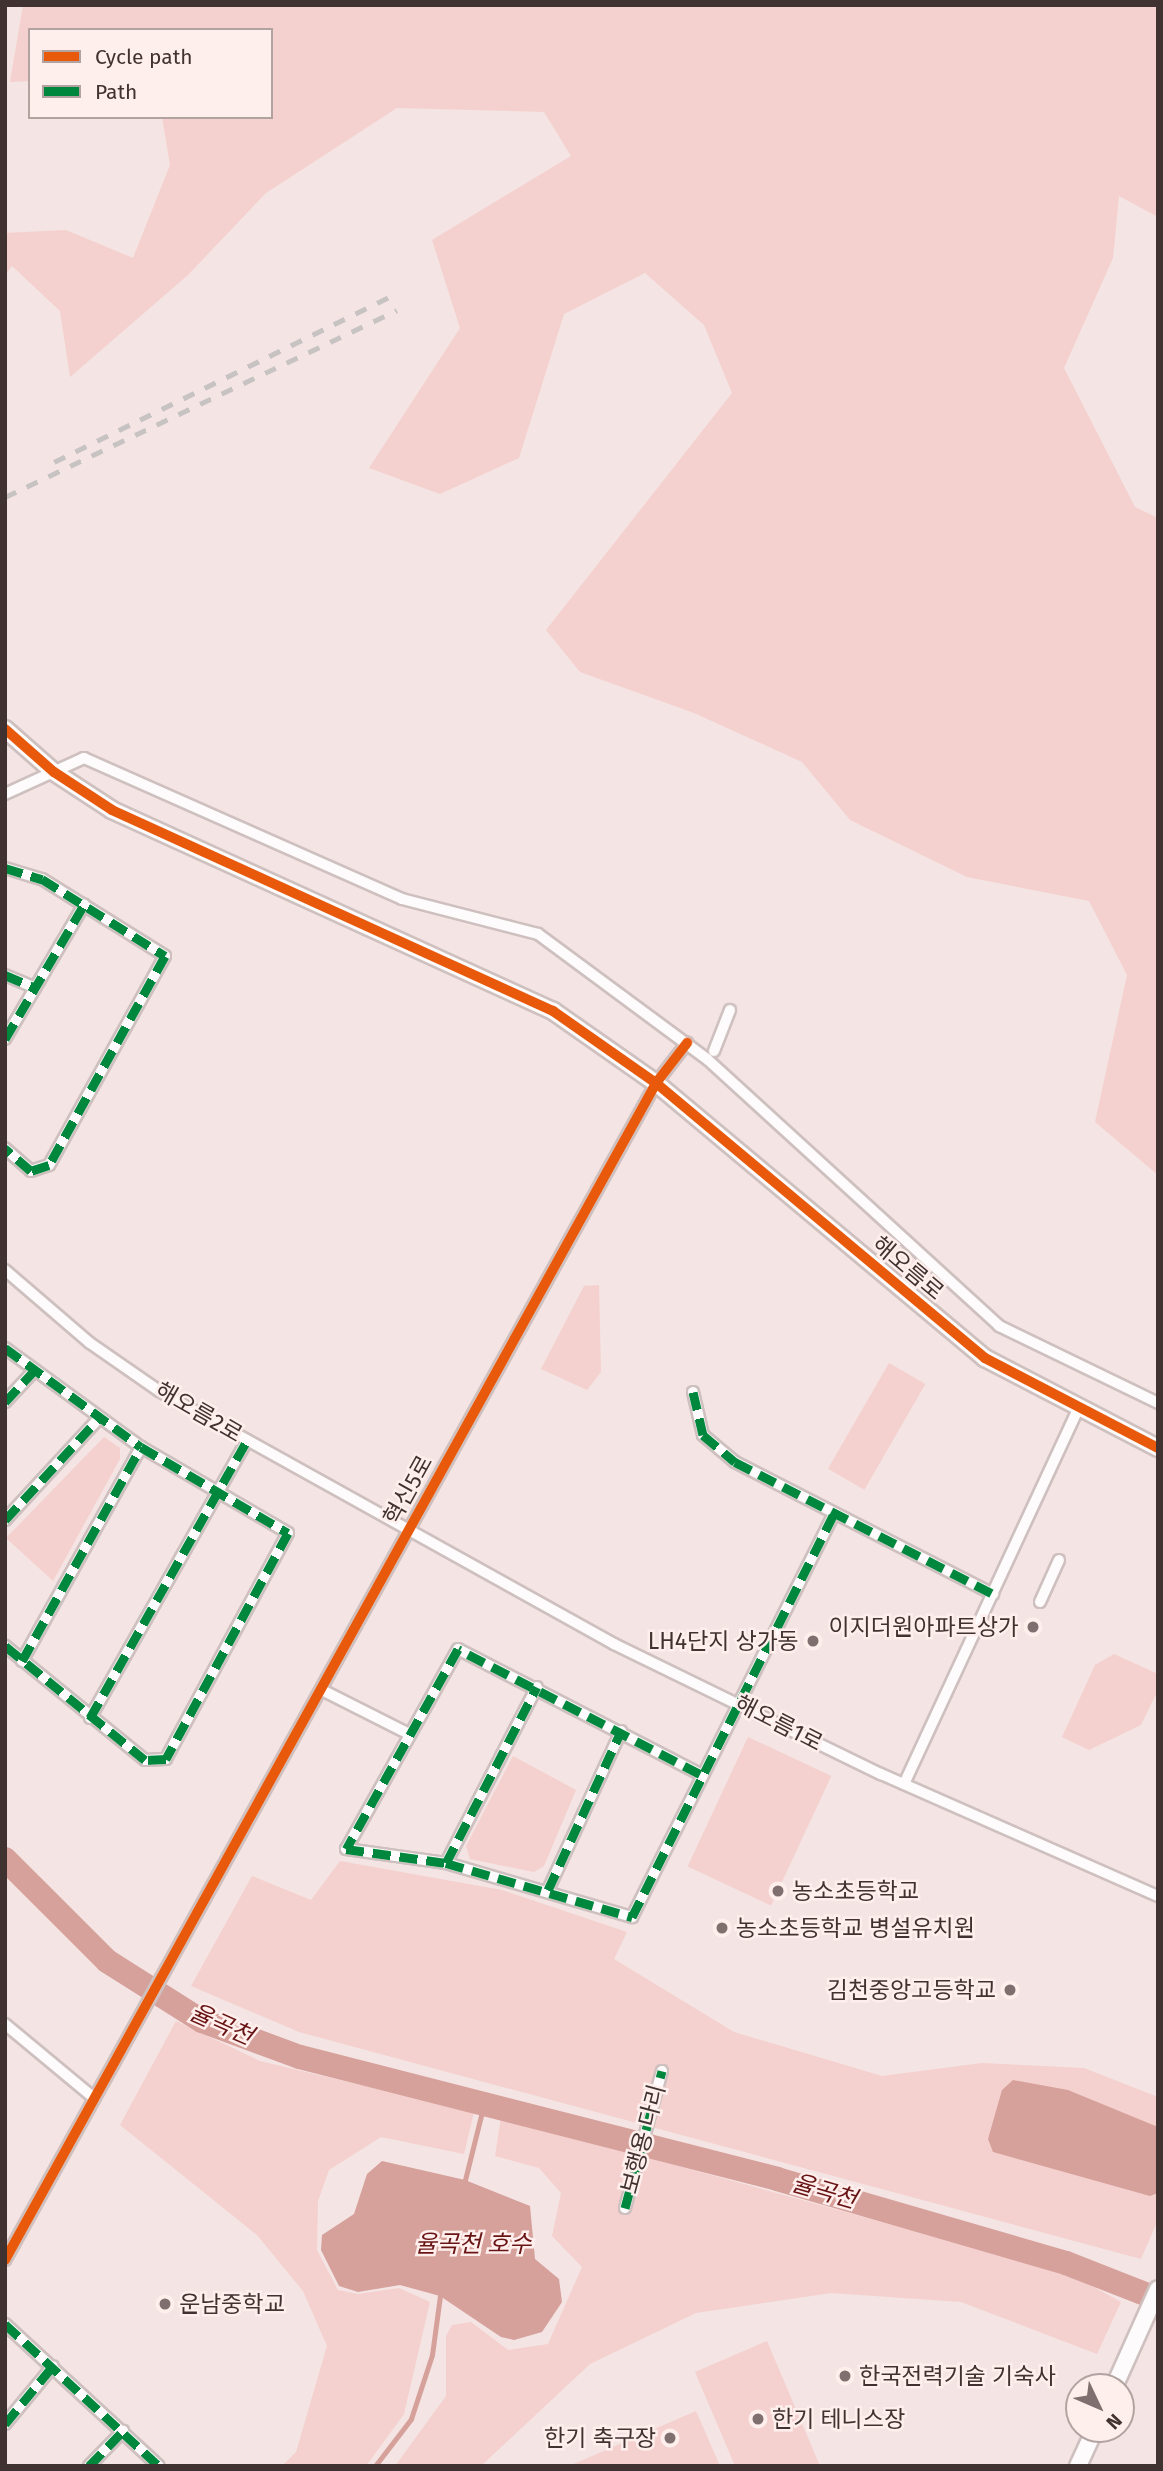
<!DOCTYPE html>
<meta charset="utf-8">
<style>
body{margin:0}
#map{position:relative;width:1163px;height:2471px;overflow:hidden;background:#f4e4e3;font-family:"Fira Sans","Noto Sans KR",sans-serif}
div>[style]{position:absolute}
.green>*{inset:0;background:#f4d1ce;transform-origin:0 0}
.water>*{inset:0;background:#d6a09b}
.stream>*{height:4.5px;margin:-2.25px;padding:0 2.25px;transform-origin:2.25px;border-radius:2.25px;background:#d6a09b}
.river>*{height:24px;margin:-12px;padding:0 12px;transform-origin:12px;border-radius:12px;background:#d6a09b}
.roads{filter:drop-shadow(2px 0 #cec0bf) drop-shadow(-2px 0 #cec0bf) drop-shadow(0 2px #cec0bf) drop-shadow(0 -2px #cec0bf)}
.street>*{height:10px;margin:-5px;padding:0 5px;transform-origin:5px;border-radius:5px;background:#fdfbfb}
.secondary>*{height:16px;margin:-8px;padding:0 8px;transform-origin:8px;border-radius:8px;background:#fdfbfb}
.rail>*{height:4.5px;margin-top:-2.25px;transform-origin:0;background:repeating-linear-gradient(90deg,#c8c3c3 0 12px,transparent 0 24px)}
.quiet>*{height:9px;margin-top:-4.5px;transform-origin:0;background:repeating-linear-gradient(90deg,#00873e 0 18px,transparent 0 27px)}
.cycleway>*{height:10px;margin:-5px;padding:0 5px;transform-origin:5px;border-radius:5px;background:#e8590c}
.dots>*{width:19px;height:19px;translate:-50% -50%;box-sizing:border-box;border:4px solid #feefed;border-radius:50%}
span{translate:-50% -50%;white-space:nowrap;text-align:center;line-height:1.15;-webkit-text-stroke:5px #feefed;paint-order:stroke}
.street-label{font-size:23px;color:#403230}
.poi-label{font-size:23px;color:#403230}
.right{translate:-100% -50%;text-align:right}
.left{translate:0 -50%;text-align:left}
.water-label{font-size:24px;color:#681314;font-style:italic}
.frame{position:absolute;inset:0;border:7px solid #403230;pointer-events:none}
.legend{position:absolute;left:28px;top:28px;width:245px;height:91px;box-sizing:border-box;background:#feefed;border:2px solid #b2a3a1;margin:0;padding:9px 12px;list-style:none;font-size:21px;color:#403230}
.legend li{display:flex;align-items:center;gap:14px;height:35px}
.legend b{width:35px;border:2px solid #b2a3a1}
.north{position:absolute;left:1065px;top:2373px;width:70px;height:70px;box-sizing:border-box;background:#feefed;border:2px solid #b2a3a1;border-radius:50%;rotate:134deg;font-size:19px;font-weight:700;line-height:28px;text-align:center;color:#403230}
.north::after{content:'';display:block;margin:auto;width:24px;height:32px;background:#7f706f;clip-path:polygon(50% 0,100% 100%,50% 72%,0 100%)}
</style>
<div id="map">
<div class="green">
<div style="clip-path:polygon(23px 5px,1158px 5px,1158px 217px,1119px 196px,1113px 258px,1064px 368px,1135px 507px,1158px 518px,1158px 1175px,1095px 1122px,1127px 975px,1089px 901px,967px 877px,850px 820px,802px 762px,694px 713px,580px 672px,546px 630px,732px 393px,704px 325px,645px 273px,564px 314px,519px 458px,440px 494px,369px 468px,460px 328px,432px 240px,571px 156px,544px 112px,397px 108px,266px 193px,188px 275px,70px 377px,60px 311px,12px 266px,5px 275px,5px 233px,66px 230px,133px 258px,170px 165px,162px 117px,271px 117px,271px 30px,30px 30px,30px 81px,10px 82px)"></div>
<div style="clip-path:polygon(599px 1285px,601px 1372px,587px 1390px,541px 1369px,584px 1286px)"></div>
<div style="left:889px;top:1363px;width:42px;height:122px;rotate:30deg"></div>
<div style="clip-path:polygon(104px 1437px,120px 1448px,120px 1459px,53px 1581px,6px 1538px)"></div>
<div style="clip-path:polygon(1114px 1654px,1158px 1674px,1158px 1690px,1141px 1725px,1089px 1750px,1062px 1737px,1095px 1665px)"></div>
<div style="left:748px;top:1737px;width:92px;height:143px;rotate:25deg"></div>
<div style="clip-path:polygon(513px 1756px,576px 1790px,544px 1866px,534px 1872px,470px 1859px,466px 1846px)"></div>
<div style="clip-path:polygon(340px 1861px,502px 1890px,627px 1932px,614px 1959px,734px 2032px,882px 2076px,982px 2063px,1084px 2068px,1158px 2097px,1158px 2220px,1141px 2259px,299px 2032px,191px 1986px,252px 1876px,311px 1900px)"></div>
<div style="clip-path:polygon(176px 2021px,260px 2061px,474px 2112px,464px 2154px,381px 2137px,329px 2170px,318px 2201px,317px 2250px,338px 2290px,358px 2294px,399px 2288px,430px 2302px,404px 2414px,366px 2466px,282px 2466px,296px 2452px,327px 2346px,303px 2291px,257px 2235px,120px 2125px)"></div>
<div style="clip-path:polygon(501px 2117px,991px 2252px,1081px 2280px,1121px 2302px,1097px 2354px,961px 2302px,831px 2293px,696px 2313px,590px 2364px,481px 2466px,395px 2466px,446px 2396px,446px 2336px,452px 2325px,471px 2322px,508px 2350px,548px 2344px,582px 2267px,552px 2236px,561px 2193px,539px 2168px,495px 2156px)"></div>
<div style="clip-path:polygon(767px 2341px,820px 2466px,735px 2466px,695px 2372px)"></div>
<div style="clip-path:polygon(696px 2411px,720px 2466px,569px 2466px)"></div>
</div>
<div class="water">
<div style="clip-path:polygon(1013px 2080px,1068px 2090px,1158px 2127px,1158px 2193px,1150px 2196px,993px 2152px,988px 2139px,1002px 2090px)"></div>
<div style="clip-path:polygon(382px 2161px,465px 2180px,530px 2206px,535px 2259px,559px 2279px,562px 2302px,542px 2332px,514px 2340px,501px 2337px,440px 2296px,400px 2285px,358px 2292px,339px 2286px,321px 2250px,322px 2235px,354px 2214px,367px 2174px)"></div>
</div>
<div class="stream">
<div style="left:465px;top:2180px;width:78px;rotate:-76deg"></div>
<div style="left:375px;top:2466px;width:59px;rotate:-52.5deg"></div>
<div style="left:411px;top:2419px;width:67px;rotate:-71.8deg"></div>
<div style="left:432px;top:2355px;width:60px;rotate:-82.3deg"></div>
</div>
<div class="river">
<div style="left:5px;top:1859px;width:144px;rotate:45deg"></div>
<div style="left:107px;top:1961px;width:112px;rotate:32.3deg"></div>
<div style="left:202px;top:2021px;width:104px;rotate:20.2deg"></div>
<div style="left:300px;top:2057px;width:492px;rotate:14.3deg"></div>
<div style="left:777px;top:2179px;width:301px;rotate:16.2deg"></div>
<div style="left:1066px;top:2263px;width:99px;rotate:21.4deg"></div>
</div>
<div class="roads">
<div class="street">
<div style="left:5px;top:794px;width:87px;rotate:-24.5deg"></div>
<div style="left:84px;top:758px;width:348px;rotate:23.9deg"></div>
<div style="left:402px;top:899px;width:140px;rotate:14.4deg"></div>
<div style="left:538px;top:934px;width:210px;rotate:36.5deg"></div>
<div style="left:707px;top:1059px;width:396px;rotate:42.4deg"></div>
<div style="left:999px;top:1326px;width:177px;rotate:25.8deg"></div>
<div style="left:5px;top:868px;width:39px;rotate:17deg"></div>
<div style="left:42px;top:879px;width:145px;rotate:32deg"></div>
<div style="left:165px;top:956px;width:239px;rotate:119deg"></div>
<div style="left:49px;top:1165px;width:19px;rotate:162deg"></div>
<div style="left:31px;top:1171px;width:35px;rotate:-139deg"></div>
<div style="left:5px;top:975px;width:33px;rotate:23deg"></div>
<div style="left:5px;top:1039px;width:156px;rotate:-59.5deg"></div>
<div style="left:714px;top:1051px;width:44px;rotate:-68.7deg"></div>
<div style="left:5px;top:1270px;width:112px;rotate:40.7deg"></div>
<div style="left:90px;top:1343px;width:84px;rotate:34.8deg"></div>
<div style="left:159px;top:1391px;width:521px;rotate:29.08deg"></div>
<div style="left:614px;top:1644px;width:297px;rotate:26deg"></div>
<div style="left:881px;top:1774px;width:303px;rotate:23.8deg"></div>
<div style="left:5px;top:1348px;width:168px;rotate:36.1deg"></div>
<div style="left:141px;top:1447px;width:170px;rotate:30.3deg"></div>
<div style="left:288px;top:1533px;width:257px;rotate:118.4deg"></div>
<div style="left:166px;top:1759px;width:21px;rotate:177deg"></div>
<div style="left:145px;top:1760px;width:181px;rotate:-140.8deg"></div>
<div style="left:693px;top:1392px;width:44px;rotate:76.9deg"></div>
<div style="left:703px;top:1435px;width:42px;rotate:40.2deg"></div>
<div style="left:735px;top:1462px;width:290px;rotate:27.1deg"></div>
<div style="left:5px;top:1402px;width:41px;rotate:-47deg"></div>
<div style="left:5px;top:1520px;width:139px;rotate:-47.3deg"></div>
<div style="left:1040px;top:1602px;width:46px;rotate:-65.7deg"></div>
<div style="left:22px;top:1661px;width:245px;rotate:-60.9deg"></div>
<div style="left:322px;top:1690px;width:97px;rotate:26.8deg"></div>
<div style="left:90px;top:1718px;width:319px;rotate:-60.5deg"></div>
<div style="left:700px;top:1774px;width:272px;rotate:-152.7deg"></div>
<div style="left:458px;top:1649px;width:229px;rotate:119.2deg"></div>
<div style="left:346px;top:1849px;width:101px;rotate:8deg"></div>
<div style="left:446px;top:1863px;width:194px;rotate:16.2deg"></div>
<div style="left:632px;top:1917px;width:449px;rotate:-63.4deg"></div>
<div style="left:904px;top:1784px;width:412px;rotate:-65.1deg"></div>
<div style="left:446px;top:1863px;width:198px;rotate:-62.7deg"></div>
<div style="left:548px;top:1890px;width:175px;rotate:-65.3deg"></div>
<div style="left:5px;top:2024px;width:116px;rotate:39.7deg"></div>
<div style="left:625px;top:2208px;width:142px;rotate:-74.9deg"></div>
<div style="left:5px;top:2260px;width:1345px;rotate:-61.05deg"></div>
<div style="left:656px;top:1083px;width:51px;rotate:-52.2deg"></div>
<div style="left:5px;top:2324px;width:209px;rotate:42.7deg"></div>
<div style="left:5px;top:2424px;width:75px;rotate:-50.4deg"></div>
<div style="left:89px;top:2466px;width:49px;rotate:-45.8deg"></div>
</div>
<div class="secondary">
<div style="left:5px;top:729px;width:65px;rotate:41.3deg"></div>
<div style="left:54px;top:772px;width:69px;rotate:33.2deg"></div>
<div style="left:112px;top:810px;width:485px;rotate:24.5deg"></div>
<div style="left:553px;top:1011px;width:126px;rotate:35deg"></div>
<div style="left:656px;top:1083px;width:429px;rotate:39.9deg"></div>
<div style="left:985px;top:1358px;width:195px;rotate:27.5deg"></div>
<div style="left:1114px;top:2387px;width:107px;rotate:-65.8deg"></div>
<div style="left:1078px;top:2466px;width:41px;rotate:-65.3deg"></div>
</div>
</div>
<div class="rail">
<div style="left:54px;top:462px;width:374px;rotate:-26.2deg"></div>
<div style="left:5px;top:497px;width:434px;rotate:-25.5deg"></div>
</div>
<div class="quiet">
<div style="left:5px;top:868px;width:39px;rotate:17deg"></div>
<div style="left:42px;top:879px;width:145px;rotate:32deg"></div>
<div style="left:165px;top:956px;width:239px;rotate:119deg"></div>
<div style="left:49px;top:1165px;width:19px;rotate:162deg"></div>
<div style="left:31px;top:1171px;width:35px;rotate:-139deg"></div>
<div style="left:5px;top:975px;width:33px;rotate:23deg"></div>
<div style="left:5px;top:1039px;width:156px;rotate:-59.5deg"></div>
<div style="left:5px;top:1348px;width:168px;rotate:36.1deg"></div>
<div style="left:141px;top:1447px;width:170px;rotate:30.3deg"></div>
<div style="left:288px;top:1533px;width:257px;rotate:118.4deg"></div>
<div style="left:166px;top:1759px;width:21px;rotate:177deg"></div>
<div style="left:145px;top:1760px;width:181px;rotate:-140.8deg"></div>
<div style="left:693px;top:1392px;width:44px;rotate:76.9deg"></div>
<div style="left:703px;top:1435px;width:42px;rotate:40.2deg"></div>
<div style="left:735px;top:1462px;width:290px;rotate:27.1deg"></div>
<div style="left:5px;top:1402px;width:41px;rotate:-47deg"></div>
<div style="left:5px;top:1520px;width:139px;rotate:-47.3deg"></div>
<div style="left:22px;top:1661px;width:245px;rotate:-60.9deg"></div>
<div style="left:90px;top:1718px;width:319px;rotate:-60.5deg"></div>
<div style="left:700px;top:1774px;width:272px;rotate:-152.7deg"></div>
<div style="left:458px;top:1649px;width:229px;rotate:119.2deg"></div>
<div style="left:346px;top:1849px;width:101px;rotate:8deg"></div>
<div style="left:446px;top:1863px;width:194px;rotate:16.2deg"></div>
<div style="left:632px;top:1917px;width:449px;rotate:-63.4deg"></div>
<div style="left:446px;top:1863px;width:198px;rotate:-62.7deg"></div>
<div style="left:548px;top:1890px;width:175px;rotate:-65.3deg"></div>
<div style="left:625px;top:2208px;width:142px;rotate:-74.9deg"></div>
<div style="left:5px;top:2324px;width:209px;rotate:42.7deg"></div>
<div style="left:5px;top:2424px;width:75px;rotate:-50.4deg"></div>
<div style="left:89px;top:2466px;width:49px;rotate:-45.8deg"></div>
</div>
<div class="cycleway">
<div style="left:5px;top:729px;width:65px;rotate:41.3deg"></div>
<div style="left:54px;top:772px;width:69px;rotate:33.2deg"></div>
<div style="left:112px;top:810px;width:485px;rotate:24.5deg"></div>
<div style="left:553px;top:1011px;width:126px;rotate:35deg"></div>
<div style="left:656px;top:1083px;width:429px;rotate:39.9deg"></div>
<div style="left:985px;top:1358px;width:195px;rotate:27.5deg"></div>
<div style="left:5px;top:2260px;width:1345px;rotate:-61.05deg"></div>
<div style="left:656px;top:1083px;width:51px;rotate:-52.2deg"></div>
</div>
<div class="dots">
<div style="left:1033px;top:1627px;background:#7f706f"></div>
<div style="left:813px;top:1641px;background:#7f706f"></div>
<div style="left:778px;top:1891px;background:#7f706f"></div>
<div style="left:722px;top:1928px;background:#7f706f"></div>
<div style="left:1010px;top:1990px;background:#7f706f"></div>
<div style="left:165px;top:2304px;background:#7f706f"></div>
<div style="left:845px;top:2376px;background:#7f706f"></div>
<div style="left:758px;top:2419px;background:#7f706f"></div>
<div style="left:670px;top:2438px;background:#7f706f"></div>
</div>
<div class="street-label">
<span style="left:908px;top:1268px;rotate:40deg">해오름로</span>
<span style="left:199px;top:1412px;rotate:30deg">해오름2로</span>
<span style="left:408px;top:1490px;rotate:-61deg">혁신5로</span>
<span style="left:779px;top:1723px;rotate:27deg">해오름1로</span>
<span style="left:643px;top:2139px;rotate:-75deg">보행용 다리</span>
</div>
<div class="poi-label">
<span class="right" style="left:1019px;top:1627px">이지더원아파트상가</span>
<span class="right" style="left:799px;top:1641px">LH4단지 상가동</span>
<span class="left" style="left:792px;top:1891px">농소초등학교</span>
<span class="left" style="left:736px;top:1928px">농소초등학교 병설유치원</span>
<span class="right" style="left:996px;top:1990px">김천중앙고등학교</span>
<span class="left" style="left:179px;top:2304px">운남중학교</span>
<span class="left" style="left:859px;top:2376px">한국전력기술 기숙사</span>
<span class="left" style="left:772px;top:2419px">한기 테니스장</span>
<span class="right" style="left:656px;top:2438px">한기 축구장</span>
</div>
<div class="water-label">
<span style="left:221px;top:2025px;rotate:24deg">율곡천</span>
<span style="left:824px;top:2192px;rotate:16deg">율곡천</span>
<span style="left:473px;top:2245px">율곡천 호수</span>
</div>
<div class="frame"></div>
<ul class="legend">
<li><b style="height:9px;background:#e8590c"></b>Cycle path</li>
<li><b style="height:9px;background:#00873e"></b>Path</li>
</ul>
<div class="north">N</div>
</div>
